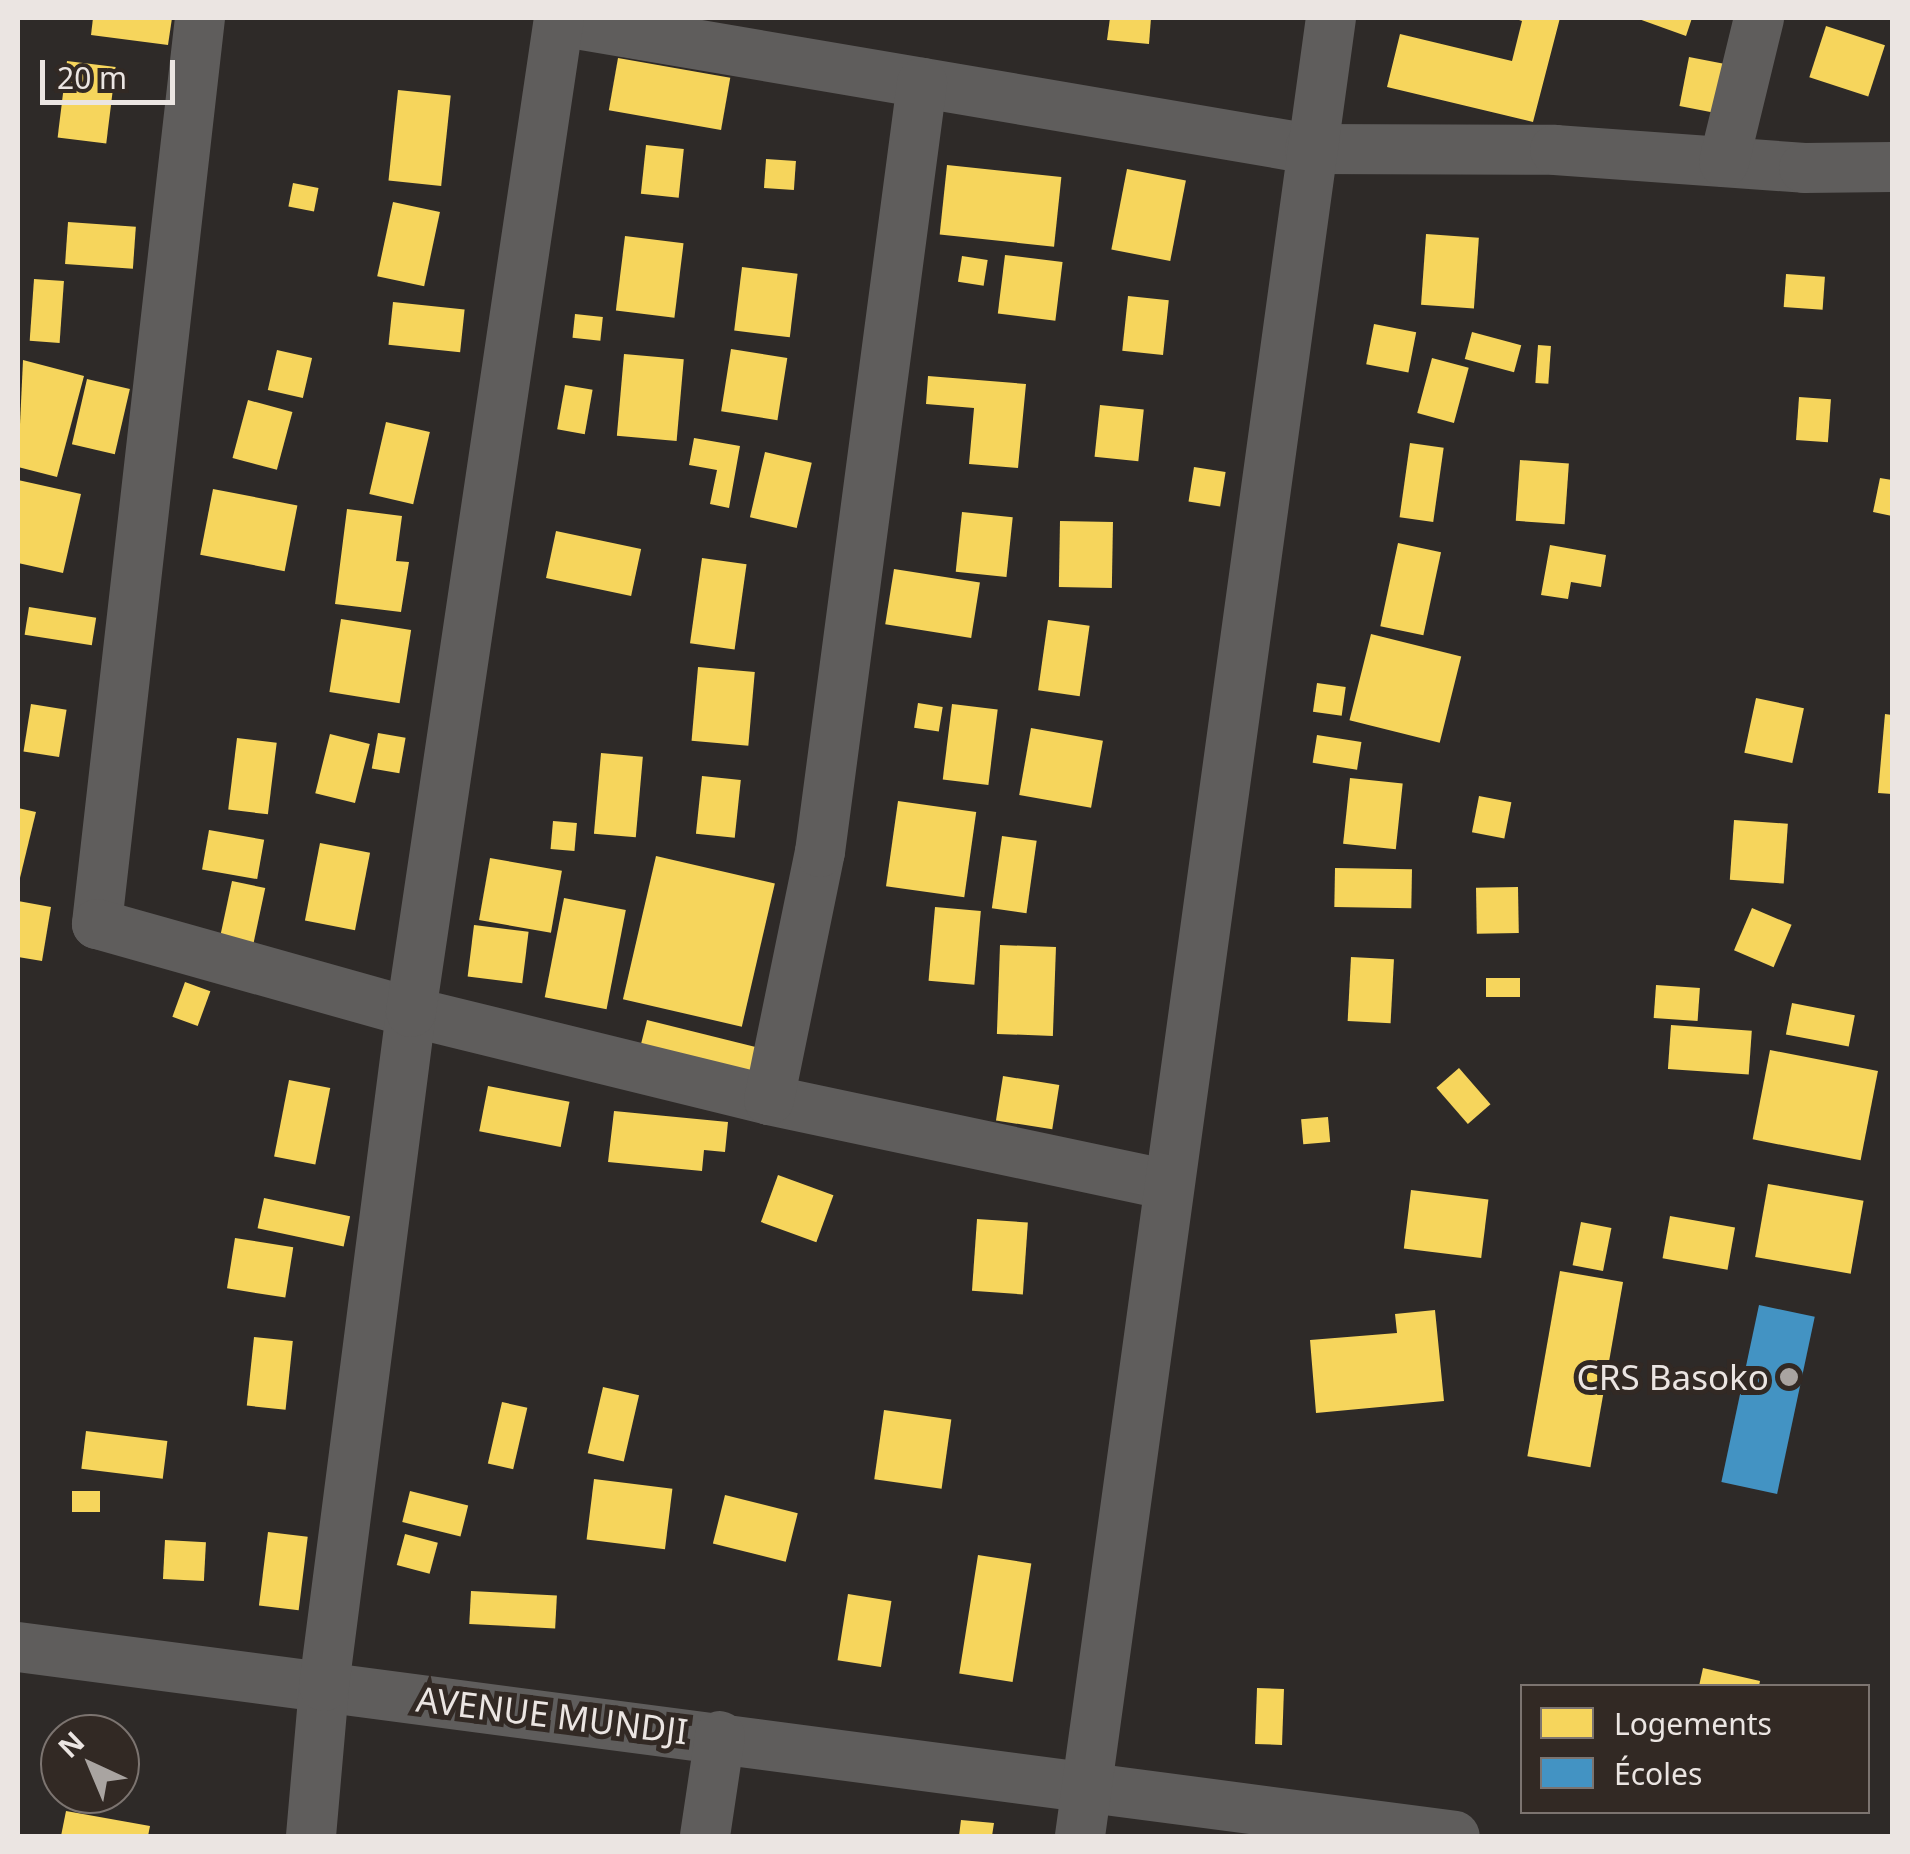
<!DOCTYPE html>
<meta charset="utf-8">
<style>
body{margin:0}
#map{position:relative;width:1910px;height:1854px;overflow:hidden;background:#2e2a28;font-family:"Noto Sans",sans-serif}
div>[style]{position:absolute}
.homes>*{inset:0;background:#f6d55c;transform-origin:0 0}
.schools>*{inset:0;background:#4393c3;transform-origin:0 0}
.minor>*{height:50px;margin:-25px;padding:0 25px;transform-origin:25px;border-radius:25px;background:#5f5d5c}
.dots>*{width:28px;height:28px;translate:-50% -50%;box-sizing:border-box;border:5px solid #322924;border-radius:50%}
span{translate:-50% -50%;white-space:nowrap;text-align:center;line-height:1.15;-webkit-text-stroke:10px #322924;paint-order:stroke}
.poi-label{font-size:35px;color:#ebe5e2}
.right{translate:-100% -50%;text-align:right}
.street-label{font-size:35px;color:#ebe5e2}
.frame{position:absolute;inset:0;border:20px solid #ebe5e2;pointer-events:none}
.legend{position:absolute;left:1520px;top:1684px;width:350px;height:130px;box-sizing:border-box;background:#322924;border:2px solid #7c7470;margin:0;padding:12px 18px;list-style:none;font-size:30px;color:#ebe5e2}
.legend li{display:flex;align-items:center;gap:20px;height:50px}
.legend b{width:50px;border:2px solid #7c7470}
.north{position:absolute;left:40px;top:1714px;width:100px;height:100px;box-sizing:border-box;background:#322924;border:2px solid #7c7470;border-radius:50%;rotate:316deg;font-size:28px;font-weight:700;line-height:40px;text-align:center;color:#ebe5e2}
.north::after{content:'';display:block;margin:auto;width:35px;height:45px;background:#a9a4a1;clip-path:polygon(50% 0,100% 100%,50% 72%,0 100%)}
.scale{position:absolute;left:40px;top:60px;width:135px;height:45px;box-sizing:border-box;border:5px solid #ebe5e2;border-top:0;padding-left:12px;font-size:30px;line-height:35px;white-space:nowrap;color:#ebe5e2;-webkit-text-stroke:8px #322924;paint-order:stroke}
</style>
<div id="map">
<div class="homes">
<div style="clip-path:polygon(93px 18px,172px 18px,168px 45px,91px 35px)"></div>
<div style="clip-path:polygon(1110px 18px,1151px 18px,1149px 44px,1107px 40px)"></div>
<div style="clip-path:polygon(1513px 18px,1560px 18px,1533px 122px,1387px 87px,1400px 34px,1512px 61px,1522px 21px)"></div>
<div style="clip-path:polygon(1636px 18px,1692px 18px,1686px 36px)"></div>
<div style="left:1826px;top:26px;width:62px;height:54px;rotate:18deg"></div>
<div style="left:1689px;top:57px;width:42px;height:50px;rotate:11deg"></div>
<div style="left:618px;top:58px;width:114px;height:53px;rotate:10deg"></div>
<div style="left:67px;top:61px;width:49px;height:77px;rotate:7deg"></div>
<div style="left:398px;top:90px;width:53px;height:91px;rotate:6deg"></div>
<div style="left:646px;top:145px;width:38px;height:49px;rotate:6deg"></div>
<div style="left:766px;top:159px;width:30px;height:29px;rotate:4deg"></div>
<div style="left:947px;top:165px;width:115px;height:70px;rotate:6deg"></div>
<div style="left:1127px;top:169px;width:60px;height:82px;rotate:11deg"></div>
<div style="left:293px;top:183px;width:26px;height:24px;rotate:11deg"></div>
<div style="left:393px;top:202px;width:48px;height:76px;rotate:12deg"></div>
<div style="left:68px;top:222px;width:68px;height:42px;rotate:4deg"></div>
<div style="left:1426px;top:234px;width:53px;height:71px;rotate:4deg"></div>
<div style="left:625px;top:236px;width:59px;height:75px;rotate:7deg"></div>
<div style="left:1005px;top:255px;width:58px;height:59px;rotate:7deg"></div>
<div style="left:962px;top:256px;width:26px;height:26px;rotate:9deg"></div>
<div style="left:742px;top:267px;width:56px;height:64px;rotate:7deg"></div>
<div style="left:1786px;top:274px;width:39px;height:33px;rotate:4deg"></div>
<div style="left:34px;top:279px;width:30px;height:62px;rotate:4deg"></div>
<div style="left:1128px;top:296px;width:41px;height:55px;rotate:6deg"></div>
<div style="left:393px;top:302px;width:72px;height:43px;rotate:6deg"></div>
<div style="left:575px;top:314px;width:28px;height:24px;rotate:6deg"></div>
<div style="left:1374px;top:324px;width:43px;height:41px;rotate:11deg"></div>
<div style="left:1472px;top:332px;width:51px;height:28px;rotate:15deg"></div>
<div style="left:1538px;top:345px;width:13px;height:38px;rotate:4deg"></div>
<div style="left:731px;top:349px;width:57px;height:63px;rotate:9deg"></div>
<div style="left:277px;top:350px;width:36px;height:41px;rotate:13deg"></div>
<div style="left:624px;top:354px;width:60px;height:82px;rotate:5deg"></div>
<div style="left:1432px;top:358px;width:38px;height:57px;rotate:15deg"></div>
<div style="clip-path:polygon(23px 360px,84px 376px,57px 477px,18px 467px)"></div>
<div style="clip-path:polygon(928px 376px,1026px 384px,1018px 468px,969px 464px,974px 408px,926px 404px)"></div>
<div style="left:87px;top:379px;width:44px;height:67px;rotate:13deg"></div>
<div style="left:565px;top:385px;width:28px;height:45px;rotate:10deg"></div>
<div style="left:1799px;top:397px;width:32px;height:43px;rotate:4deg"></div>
<div style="left:248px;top:400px;width:46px;height:60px;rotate:15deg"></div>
<div style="left:1100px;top:405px;width:44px;height:52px;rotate:6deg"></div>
<div style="left:386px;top:422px;width:45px;height:74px;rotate:13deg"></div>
<div style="clip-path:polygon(694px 438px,740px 446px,729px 508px,710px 504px,717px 470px,689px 465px)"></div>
<div style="left:1410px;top:443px;width:34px;height:75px;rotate:8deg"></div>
<div style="left:765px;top:452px;width:48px;height:67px;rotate:13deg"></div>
<div style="left:1520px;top:460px;width:49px;height:61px;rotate:4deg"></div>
<div style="left:1194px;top:467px;width:32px;height:35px;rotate:9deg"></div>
<div style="clip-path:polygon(1880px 478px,1892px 480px,1892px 516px,1873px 512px)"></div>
<div style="clip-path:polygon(18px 480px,81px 494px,63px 573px,18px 563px)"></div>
<div style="left:213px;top:489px;width:86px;height:67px;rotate:11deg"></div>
<div style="clip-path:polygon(347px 509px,402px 516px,396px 561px,409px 562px,401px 612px,335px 604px)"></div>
<div style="left:962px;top:512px;width:51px;height:60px;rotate:6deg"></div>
<div style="left:1060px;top:521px;width:53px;height:66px;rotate:1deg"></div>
<div style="left:556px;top:531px;width:87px;height:48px;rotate:12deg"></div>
<div style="left:1398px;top:543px;width:44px;height:85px;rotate:12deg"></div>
<div style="clip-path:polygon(1550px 545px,1606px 555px,1601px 587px,1571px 582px,1568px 599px,1541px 595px)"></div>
<div style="left:702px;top:558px;width:45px;height:86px;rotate:8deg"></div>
<div style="left:894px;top:569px;width:87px;height:56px;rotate:9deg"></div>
<div style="left:29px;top:607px;width:68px;height:28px;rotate:9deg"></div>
<div style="left:341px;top:619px;width:71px;height:74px;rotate:9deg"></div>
<div style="left:1048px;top:620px;width:42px;height:71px;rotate:8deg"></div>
<div style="left:1371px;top:634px;width:93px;height:89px;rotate:14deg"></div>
<div style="left:698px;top:667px;width:57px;height:74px;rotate:5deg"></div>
<div style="left:1317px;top:683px;width:29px;height:29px;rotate:8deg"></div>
<div style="left:1756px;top:698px;width:49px;height:56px;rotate:12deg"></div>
<div style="left:918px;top:703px;width:25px;height:25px;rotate:9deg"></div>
<div style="left:31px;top:704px;width:36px;height:48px;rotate:9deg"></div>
<div style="left:952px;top:704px;width:46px;height:76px;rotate:7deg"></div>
<div style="clip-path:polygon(1885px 714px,1892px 715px,1892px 794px,1878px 793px)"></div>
<div style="left:1031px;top:728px;width:73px;height:68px;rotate:10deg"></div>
<div style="left:378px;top:733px;width:28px;height:36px;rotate:10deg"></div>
<div style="left:330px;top:734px;width:41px;height:61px;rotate:14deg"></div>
<div style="left:1317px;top:735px;width:45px;height:28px;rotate:9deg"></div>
<div style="left:237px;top:738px;width:40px;height:72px;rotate:7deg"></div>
<div style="left:601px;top:753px;width:42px;height:81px;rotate:5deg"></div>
<div style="left:702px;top:776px;width:39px;height:58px;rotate:6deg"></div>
<div style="left:1350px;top:778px;width:53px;height:66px;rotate:6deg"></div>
<div style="left:1479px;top:796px;width:33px;height:37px;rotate:11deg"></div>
<div style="left:898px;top:801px;width:79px;height:86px;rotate:8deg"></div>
<div style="clip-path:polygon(18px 808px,36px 812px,19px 882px,18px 882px)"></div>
<div style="left:1734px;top:820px;width:54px;height:60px;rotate:4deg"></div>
<div style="left:553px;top:821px;width:24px;height:28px;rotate:5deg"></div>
<div style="left:209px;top:830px;width:56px;height:40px;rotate:10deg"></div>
<div style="left:1002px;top:836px;width:35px;height:73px;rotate:8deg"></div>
<div style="left:320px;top:843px;width:51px;height:79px;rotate:11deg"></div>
<div style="left:656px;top:856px;width:122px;height:147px;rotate:13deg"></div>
<div style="left:490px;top:858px;width:73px;height:63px;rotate:10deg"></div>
<div style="left:1335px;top:868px;width:77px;height:39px;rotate:1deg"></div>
<div style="left:232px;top:881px;width:34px;height:63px;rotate:12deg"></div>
<div style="left:1518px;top:887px;width:46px;height:42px;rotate:89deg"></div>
<div style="left:564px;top:898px;width:63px;height:101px;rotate:11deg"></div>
<div style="clip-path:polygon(18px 901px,51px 907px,42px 961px,18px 957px)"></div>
<div style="left:935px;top:907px;width:46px;height:74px;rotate:5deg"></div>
<div style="left:1752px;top:908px;width:43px;height:46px;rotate:23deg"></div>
<div style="left:474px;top:925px;width:55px;height:52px;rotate:7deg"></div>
<div style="left:1000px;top:945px;width:56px;height:89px;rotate:2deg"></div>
<div style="left:1351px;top:957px;width:43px;height:64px;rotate:3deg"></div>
<div style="left:1520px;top:978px;width:19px;height:34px;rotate:90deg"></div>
<div style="left:185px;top:982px;width:27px;height:37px;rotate:20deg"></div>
<div style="left:1656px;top:985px;width:44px;height:33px;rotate:4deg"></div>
<div style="left:1792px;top:1003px;width:64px;height:32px;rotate:11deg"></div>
<div style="left:647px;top:1020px;width:115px;height:29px;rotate:14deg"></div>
<div style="left:1671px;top:1025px;width:81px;height:44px;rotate:4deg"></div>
<div style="left:1770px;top:1050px;width:110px;height:91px;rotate:11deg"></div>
<div style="left:1459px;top:1068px;width:48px;height:30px;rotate:49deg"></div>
<div style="left:1003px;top:1076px;width:57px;height:45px;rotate:9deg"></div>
<div style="left:289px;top:1080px;width:42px;height:78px;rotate:11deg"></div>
<div style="left:488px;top:1086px;width:83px;height:46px;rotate:11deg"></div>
<div style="clip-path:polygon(614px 1111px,728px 1122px,725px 1152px,704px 1150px,702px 1171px,608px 1162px)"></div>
<div style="left:1328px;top:1117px;width:25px;height:27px;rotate:85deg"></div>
<div style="left:778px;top:1175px;width:59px;height:50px;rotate:20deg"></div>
<div style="left:1768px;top:1184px;width:97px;height:74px;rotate:10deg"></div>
<div style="left:1411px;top:1190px;width:78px;height:59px;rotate:7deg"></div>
<div style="left:264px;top:1198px;width:88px;height:31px;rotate:12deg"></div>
<div style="left:1670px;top:1216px;width:66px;height:43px;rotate:10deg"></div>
<div style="left:977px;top:1219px;width:51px;height:72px;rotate:4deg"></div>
<div style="left:1581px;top:1222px;width:31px;height:44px;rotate:11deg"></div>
<div style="left:235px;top:1238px;width:59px;height:51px;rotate:9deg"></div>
<div style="left:1560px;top:1271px;width:64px;height:188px;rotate:10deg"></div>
<div style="clip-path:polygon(1435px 1310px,1444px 1401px,1316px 1413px,1310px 1340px,1397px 1333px,1395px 1314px)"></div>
<div style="left:254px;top:1337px;width:39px;height:69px;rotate:6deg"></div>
<div style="left:603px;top:1387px;width:37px;height:68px;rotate:13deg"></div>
<div style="left:502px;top:1402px;width:26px;height:63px;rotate:13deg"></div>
<div style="left:884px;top:1410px;width:68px;height:70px;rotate:8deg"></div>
<div style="left:86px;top:1431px;width:82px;height:38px;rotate:7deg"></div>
<div style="left:594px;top:1479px;width:79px;height:61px;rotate:7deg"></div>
<div style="left:72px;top:1491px;width:28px;height:21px"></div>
<div style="left:410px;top:1491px;width:60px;height:32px;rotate:14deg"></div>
<div style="left:725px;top:1495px;width:75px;height:50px;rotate:14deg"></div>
<div style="left:268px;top:1532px;width:40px;height:74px;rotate:7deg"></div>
<div style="left:405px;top:1534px;width:34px;height:32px;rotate:15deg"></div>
<div style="left:165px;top:1540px;width:41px;height:39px;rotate:3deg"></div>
<div style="left:978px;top:1555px;width:54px;height:120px;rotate:9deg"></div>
<div style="left:471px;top:1591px;width:86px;height:33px;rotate:3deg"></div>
<div style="left:848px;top:1594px;width:44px;height:67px;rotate:9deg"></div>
<div style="clip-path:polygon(1703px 1668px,1760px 1681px,1759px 1686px,1699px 1686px)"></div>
<div style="left:1257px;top:1688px;width:27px;height:56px;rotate:2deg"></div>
<div style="clip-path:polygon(66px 1811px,150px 1826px,148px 1836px,61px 1836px)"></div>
<div style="clip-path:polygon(961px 1820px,994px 1823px,992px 1836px,959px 1836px)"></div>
</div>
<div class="schools">
<div style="left:1759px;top:1305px;width:57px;height:181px;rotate:12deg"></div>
</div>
<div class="minor">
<div style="left:200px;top:18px;width:912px;rotate:96.49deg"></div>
<div style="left:97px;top:924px;width:326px;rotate:15.7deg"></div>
<div style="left:411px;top:1012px;width:369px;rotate:13.8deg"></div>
<div style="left:769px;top:1100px;width:409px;rotate:12deg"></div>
<div style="left:559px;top:21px;width:762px;rotate:9.67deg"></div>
<div style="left:1310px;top:149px;width:245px;rotate:0.2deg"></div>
<div style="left:1555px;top:150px;width:250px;rotate:4.1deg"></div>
<div style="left:1804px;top:168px;width:88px;rotate:-0.7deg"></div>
<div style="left:1724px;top:162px;width:148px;rotate:-76.3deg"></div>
<div style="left:769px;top:1100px;width:253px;rotate:-78.4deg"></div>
<div style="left:820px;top:852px;width:776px;rotate:-82.44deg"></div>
<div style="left:18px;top:1647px;width:1449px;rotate:7.49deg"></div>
<div style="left:311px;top:1836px;width:151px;rotate:-85deg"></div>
<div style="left:324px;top:1686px;width:680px;rotate:-82.64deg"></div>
<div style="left:411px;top:1012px;width:1005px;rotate:-81.53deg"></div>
<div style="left:705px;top:1836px;width:101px;rotate:-81.5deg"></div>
<div style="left:1080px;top:1836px;width:1835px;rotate:-82.14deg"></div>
</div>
<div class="dots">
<div style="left:1789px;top:1377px;background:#a9a4a1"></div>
</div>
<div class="poi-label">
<span class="right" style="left:1769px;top:1377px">CRS Basoko</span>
</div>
<div class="street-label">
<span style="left:552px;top:1715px;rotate:7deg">AVENUE MUNDJI</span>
</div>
<div class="frame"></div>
<ul class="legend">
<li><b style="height:28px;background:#f6d55c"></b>Logements</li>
<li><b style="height:28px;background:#4393c3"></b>Écoles</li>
</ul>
<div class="north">N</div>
<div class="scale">20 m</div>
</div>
